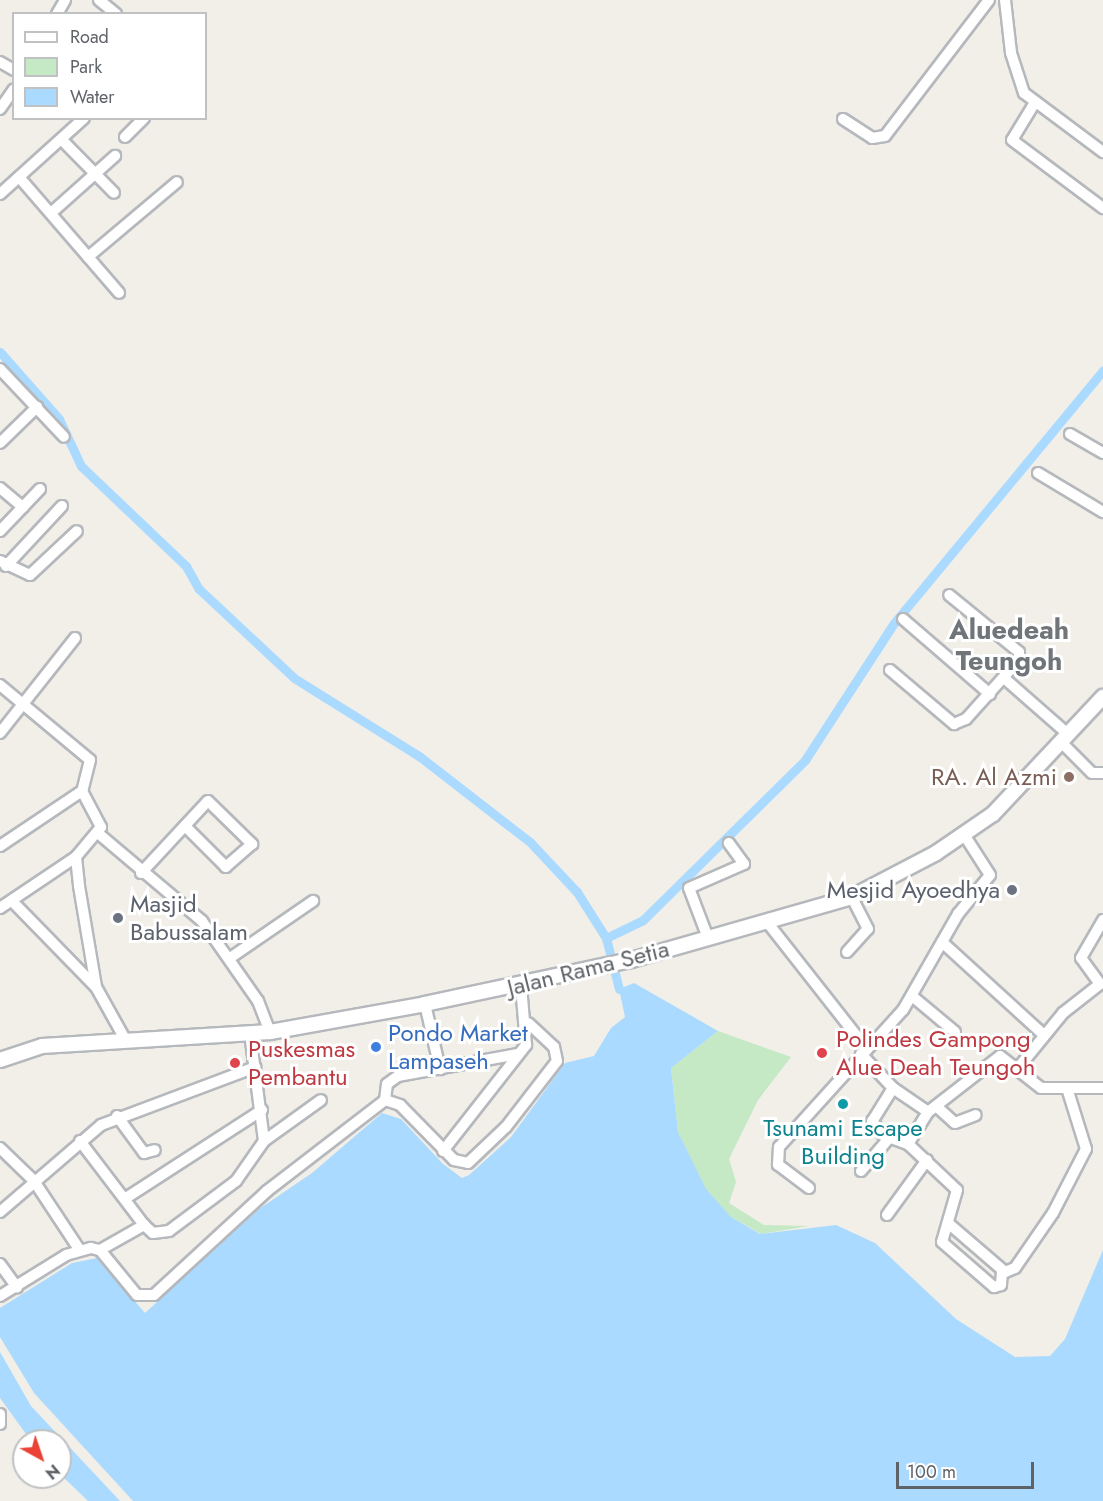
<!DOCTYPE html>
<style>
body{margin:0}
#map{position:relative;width:1103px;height:1501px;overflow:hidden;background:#f1efe8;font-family:Jost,sans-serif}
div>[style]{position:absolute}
.green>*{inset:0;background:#c5e8c5}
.water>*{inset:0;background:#aadaff}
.canal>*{height:9px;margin:-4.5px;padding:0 4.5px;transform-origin:4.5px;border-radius:4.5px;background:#aadaff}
.roads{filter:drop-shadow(2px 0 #b5b8bc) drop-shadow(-2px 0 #b5b8bc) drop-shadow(0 2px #b5b8bc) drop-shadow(0 -2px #b5b8bc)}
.minor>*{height:10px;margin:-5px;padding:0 5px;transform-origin:5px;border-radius:5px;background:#fff}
.tertiary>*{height:14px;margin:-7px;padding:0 7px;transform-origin:7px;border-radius:7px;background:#fff}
.dots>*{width:16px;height:16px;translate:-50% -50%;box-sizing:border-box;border:3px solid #fff;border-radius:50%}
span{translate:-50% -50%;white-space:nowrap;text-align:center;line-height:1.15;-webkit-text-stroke:6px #fff;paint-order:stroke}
.education-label{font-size:24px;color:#785e54}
.right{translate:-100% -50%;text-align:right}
.worship-label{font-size:24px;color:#5b616d}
.left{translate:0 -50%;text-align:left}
.street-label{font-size:24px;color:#5f6368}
.shop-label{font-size:24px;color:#366cbe}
.health-label{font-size:24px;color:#be3a42}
.culture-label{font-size:24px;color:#0d838f}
.quarter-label{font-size:27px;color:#70757a;font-weight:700}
.legend{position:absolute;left:12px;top:12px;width:195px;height:108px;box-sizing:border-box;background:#fff;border:2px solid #bfc1c3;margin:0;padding:8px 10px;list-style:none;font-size:18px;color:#5f6368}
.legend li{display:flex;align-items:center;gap:12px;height:30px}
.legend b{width:30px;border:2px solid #bfc1c3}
.north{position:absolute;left:12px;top:1429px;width:60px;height:60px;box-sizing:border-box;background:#fff;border:2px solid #bfc1c3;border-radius:50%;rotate:140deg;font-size:16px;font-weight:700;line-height:24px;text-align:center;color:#5f6368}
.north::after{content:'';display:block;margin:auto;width:21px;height:27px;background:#ea4335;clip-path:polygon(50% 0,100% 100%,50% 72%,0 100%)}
.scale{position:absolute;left:896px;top:1462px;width:138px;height:27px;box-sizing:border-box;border:3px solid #5f6368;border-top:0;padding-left:8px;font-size:18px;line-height:21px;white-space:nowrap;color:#5f6368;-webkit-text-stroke:4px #fff;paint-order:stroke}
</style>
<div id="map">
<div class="green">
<div style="clip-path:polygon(718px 1031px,791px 1057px,758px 1100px,729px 1159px,736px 1182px,729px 1203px,764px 1225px,809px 1226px,761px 1234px,731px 1217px,705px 1189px,678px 1132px,671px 1068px)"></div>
</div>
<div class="water">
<div style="clip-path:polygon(634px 983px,718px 1031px,671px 1068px,678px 1132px,706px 1189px,731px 1217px,760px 1234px,836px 1225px,875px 1243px,956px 1319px,1015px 1357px,1050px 1356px,1065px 1339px,1103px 1250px,1103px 1501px,133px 1501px,34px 1393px,0 1337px,0 1308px,72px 1263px,97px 1258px,145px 1313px,259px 1209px,312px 1173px,382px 1113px,401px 1119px,443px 1164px,462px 1178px,469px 1175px,511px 1137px,565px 1063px,594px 1056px,611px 1028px,625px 1017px,619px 989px)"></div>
<div style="clip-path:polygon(0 1352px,31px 1406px,120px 1501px,88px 1501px,60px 1474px,60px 1441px,31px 1441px,0 1398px)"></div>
</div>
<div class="canal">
<div style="left:0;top:352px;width:89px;rotate:48.6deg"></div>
<div style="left:59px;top:419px;width:52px;rotate:64.9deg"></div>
<div style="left:81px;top:466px;width:145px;rotate:43.6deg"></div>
<div style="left:186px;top:566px;width:26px;rotate:61deg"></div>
<div style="left:199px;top:589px;width:130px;rotate:43.1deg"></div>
<div style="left:294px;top:678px;width:147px;rotate:32deg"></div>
<div style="left:419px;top:756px;width:140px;rotate:37.8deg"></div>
<div style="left:530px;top:842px;width:69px;rotate:46.8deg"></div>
<div style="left:577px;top:892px;width:54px;rotate:57.8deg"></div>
<div style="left:619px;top:989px;width:53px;rotate:-104.3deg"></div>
<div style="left:606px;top:938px;width:41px;rotate:-25.9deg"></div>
<div style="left:643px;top:920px;width:228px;rotate:-44.6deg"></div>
<div style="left:805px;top:760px;width:163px;rotate:-57deg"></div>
<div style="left:894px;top:623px;width:328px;rotate:-50.4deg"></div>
</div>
<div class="roads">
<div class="minor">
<div style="left:99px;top:0;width:22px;rotate:39deg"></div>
<div style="left:1005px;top:0;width:53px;rotate:83.5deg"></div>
<div style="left:1011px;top:53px;width:42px;rotate:72deg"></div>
<div style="left:1024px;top:93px;width:99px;rotate:36.8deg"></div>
<div style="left:57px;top:14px;width:16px;rotate:-60deg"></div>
<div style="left:0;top:62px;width:16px;rotate:30deg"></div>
<div style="left:1034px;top:104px;width:42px;rotate:121.4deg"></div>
<div style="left:1012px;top:140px;width:114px;rotate:36.8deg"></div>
<div style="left:0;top:109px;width:24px;rotate:-55deg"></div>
<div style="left:843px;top:119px;width:35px;rotate:33deg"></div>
<div style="left:872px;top:138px;width:13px;rotate:-9deg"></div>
<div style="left:885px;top:136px;width:171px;rotate:-52.6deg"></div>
<div style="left:125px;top:137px;width:27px;rotate:-45deg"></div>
<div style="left:62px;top:140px;width:74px;rotate:45.5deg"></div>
<div style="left:19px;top:177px;width:153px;rotate:49.2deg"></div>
<div style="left:0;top:194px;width:113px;rotate:-42.1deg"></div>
<div style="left:51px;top:213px;width:86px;rotate:-41.7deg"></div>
<div style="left:88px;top:257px;width:116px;rotate:-40.1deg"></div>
<div style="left:0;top:369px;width:93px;rotate:46.7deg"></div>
<div style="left:1070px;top:434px;width:38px;rotate:30deg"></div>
<div style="left:0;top:443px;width:52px;rotate:-44.2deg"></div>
<div style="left:1038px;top:473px;width:76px;rotate:31deg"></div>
<div style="left:0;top:488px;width:30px;rotate:40deg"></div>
<div style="left:0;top:531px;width:58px;rotate:-46.4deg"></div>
<div style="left:0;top:561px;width:33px;rotate:25deg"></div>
<div style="left:30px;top:575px;width:64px;rotate:-43.1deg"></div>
<div style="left:6px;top:566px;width:82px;rotate:-47deg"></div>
<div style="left:903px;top:619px;width:115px;rotate:40.8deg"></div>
<div style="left:890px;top:670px;width:84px;rotate:40.2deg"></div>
<div style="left:954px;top:724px;width:13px;rotate:-23deg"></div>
<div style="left:966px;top:719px;width:79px;rotate:-48.1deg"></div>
<div style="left:1019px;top:660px;width:8px;rotate:-90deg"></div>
<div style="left:1019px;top:652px;width:90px;rotate:-140.8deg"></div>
<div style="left:1004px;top:678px;width:86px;rotate:41.2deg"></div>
<div style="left:0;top:685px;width:117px;rotate:39.8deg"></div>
<div style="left:90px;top:760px;width:32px;rotate:104deg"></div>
<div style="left:82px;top:791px;width:41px;rotate:62.2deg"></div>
<div style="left:101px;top:827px;width:39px;rotate:130deg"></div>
<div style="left:76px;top:857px;width:29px;rotate:84deg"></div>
<div style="left:79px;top:886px;width:102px;rotate:80.4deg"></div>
<div style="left:96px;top:987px;width:60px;rotate:60.9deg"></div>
<div style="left:0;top:733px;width:121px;rotate:-51.7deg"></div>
<div style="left:1062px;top:743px;width:42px;rotate:45deg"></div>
<div style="left:1092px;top:773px;width:11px"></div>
<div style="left:99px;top:834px;width:135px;rotate:40.2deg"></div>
<div style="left:202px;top:921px;width:98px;rotate:55deg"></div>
<div style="left:258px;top:1001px;width:33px;rotate:69deg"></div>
<div style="left:0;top:846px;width:99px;rotate:-33.9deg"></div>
<div style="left:141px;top:873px;width:98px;rotate:-47.1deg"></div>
<div style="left:208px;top:801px;width:62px;rotate:44.3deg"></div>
<div style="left:252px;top:844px;width:35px;rotate:139deg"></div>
<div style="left:226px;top:867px;width:58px;rotate:-135deg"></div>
<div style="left:12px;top:901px;width:120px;rotate:45.7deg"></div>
<div style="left:0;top:908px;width:92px;rotate:-33.9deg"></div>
<div style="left:767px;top:922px;width:162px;rotate:51.8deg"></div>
<div style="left:708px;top:938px;width:53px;rotate:-110.8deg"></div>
<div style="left:689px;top:888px;width:60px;rotate:-23.6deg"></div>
<div style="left:744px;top:864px;width:26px;rotate:-126deg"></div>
<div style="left:942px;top:942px;width:138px;rotate:42.4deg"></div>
<div style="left:847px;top:952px;width:31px;rotate:-48deg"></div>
<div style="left:868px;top:929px;width:36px;rotate:-117deg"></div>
<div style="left:230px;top:958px;width:101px;rotate:-34.5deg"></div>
<div style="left:912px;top:996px;width:56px;rotate:39.9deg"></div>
<div style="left:425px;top:1004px;width:67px;rotate:77deg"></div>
<div style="left:861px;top:1054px;width:47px;rotate:46.7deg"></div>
<div style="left:893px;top:1088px;width:42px;rotate:34.4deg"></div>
<div style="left:928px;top:1112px;width:91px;rotate:-37.9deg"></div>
<div style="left:1000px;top:1056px;width:52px;rotate:38deg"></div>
<div style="left:1041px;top:1088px;width:62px"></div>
<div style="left:1019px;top:1067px;width:70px;rotate:-50.8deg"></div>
<div style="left:1063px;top:1013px;width:47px;rotate:-38.1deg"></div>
<div style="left:1100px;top:984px;width:32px;rotate:-126deg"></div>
<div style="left:1081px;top:958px;width:44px;rotate:-59.9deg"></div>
<div style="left:893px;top:1088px;width:39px;rotate:122deg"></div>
<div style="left:872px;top:1121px;width:18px;rotate:52deg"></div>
<div style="left:883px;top:1135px;width:27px;rotate:20deg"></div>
<div style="left:385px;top:1100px;width:16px;rotate:-83deg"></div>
<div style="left:387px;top:1084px;width:14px;rotate:-36deg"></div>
<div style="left:398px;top:1076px;width:122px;rotate:-10.4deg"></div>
<div style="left:936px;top:1106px;width:25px;rotate:42deg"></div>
<div style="left:955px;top:1123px;width:22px;rotate:-21deg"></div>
<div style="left:928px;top:1112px;width:38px;rotate:122deg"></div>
<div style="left:908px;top:1144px;width:67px;rotate:43.2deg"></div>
<div style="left:957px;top:1190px;width:54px;rotate:106.1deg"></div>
<div style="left:942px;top:1242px;width:69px;rotate:40.9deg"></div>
<div style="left:994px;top:1287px;width:7px;rotate:-16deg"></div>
<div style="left:1001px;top:1285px;width:14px;rotate:-86deg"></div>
<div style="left:117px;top:1116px;width:46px;rotate:53.9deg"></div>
<div style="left:144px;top:1153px;width:11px;rotate:-15deg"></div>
<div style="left:80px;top:1141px;width:106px;rotate:52.7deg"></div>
<div style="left:144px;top:1225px;width:12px;rotate:42deg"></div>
<div style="left:153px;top:1233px;width:16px;rotate:-7deg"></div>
<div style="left:169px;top:1231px;width:84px;rotate:-36.7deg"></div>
<div style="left:236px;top:1181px;width:49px;rotate:-55deg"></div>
<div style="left:264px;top:1141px;width:109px;rotate:-97.4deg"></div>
<div style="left:264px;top:1141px;width:70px;rotate:-35.7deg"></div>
<div style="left:0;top:1148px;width:47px;rotate:44.1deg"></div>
<div style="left:34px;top:1181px;width:82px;rotate:56.5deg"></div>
<div style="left:443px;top:1151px;width:135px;rotate:-51.9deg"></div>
<div style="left:526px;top:1045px;width:60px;rotate:-94.8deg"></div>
<div style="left:861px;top:1171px;width:45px;rotate:-49.5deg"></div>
<div style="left:809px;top:1188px;width:39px;rotate:-143deg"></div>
<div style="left:778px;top:1165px;width:18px;rotate:-87deg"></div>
<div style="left:779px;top:1147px;width:185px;rotate:-47.9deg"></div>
<div style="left:903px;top:1010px;width:111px;rotate:-60.2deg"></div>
<div style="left:958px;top:914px;width:50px;rotate:-50.6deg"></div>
<div style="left:990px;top:875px;width:50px;rotate:-122.7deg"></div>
<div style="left:126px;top:1198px;width:162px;rotate:-32.9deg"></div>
<div style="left:0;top:1212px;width:133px;rotate:-40.7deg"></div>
<div style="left:101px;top:1125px;width:165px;rotate:-20.6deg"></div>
<div style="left:887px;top:1215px;width:68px;rotate:-54deg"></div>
<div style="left:948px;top:1223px;width:75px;rotate:40.7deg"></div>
<div style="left:1005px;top:1272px;width:11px;rotate:-22deg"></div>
<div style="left:1015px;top:1268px;width:67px;rotate:-55.4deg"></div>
<div style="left:1053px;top:1213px;width:72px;rotate:-62.7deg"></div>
<div style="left:1086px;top:1149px;width:64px;rotate:-107.3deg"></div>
<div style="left:100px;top:1250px;width:51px;rotate:-29.6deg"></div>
<div style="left:0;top:1264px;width:29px;rotate:54deg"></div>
<div style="left:0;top:1296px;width:78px;rotate:-31.8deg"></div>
<div style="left:66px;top:1255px;width:26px;rotate:-16deg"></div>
<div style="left:91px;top:1248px;width:9px;rotate:13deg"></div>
<div style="left:100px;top:1250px;width:58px;rotate:50.6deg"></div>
<div style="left:137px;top:1295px;width:17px"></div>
<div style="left:154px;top:1295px;width:154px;rotate:-42.6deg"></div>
<div style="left:267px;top:1191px;width:149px;rotate:-37.6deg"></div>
<div style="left:385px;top:1100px;width:16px;rotate:18deg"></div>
<div style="left:400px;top:1105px;width:77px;rotate:45.5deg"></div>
<div style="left:454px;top:1160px;width:14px;rotate:12deg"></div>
<div style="left:468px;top:1163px;width:52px;rotate:-43.5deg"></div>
<div style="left:506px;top:1127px;width:83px;rotate:-52.3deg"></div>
<div style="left:557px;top:1061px;width:14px;rotate:-102deg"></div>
<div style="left:554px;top:1047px;width:35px;rotate:-137deg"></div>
<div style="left:0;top:1414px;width:10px;rotate:90deg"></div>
</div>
<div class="tertiary">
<div style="left:0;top:1060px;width:44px;rotate:-18.4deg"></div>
<div style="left:42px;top:1046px;width:228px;rotate:-3.5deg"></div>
<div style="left:270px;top:1032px;width:158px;rotate:-10.2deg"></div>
<div style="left:425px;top:1004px;width:211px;rotate:-12.1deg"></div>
<div style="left:631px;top:960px;width:230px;rotate:-15.9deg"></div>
<div style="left:852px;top:897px;width:95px;rotate:-27.6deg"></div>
<div style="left:936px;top:853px;width:69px;rotate:-34.4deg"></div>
<div style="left:993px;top:814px;width:161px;rotate:-46.8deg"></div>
</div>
</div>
<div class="dots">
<div style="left:1069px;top:777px;background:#8d6e63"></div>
<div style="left:1012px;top:890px;background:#6b7280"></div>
<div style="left:118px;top:918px;background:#6b7280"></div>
<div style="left:376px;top:1047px;background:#3f7fe0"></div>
<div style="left:822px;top:1053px;background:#e0444e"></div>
<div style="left:235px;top:1063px;background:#e0444e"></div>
<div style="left:843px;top:1104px;background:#0f9aa8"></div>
</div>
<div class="education-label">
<span class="right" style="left:1057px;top:777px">RA. Al Azmi</span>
</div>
<div class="worship-label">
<span class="right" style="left:1000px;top:890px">Mesjid Ayoedhya</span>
<span class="left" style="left:130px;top:918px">Masjid<br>Babussalam</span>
</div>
<div class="street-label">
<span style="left:588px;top:968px;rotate:-14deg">Jalan Rama Setia</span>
</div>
<div class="shop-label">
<span class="left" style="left:388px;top:1047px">Pondo Market<br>Lampaseh</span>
</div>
<div class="health-label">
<span class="left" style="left:836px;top:1053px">Polindes Gampong<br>Alue Deah Teungoh</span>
<span class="left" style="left:248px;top:1063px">Puskesmas<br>Pembantu</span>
</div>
<div class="culture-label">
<span style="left:843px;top:1142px">Tsunami Escape<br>Building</span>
</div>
<div class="quarter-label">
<span style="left:1009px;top:645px">Aluedeah<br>Teungoh</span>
</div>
<ul class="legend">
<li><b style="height:8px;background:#fff"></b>Road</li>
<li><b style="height:16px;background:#c5e8c5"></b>Park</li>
<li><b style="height:16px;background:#aadaff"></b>Water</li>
</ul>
<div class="north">N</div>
<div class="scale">100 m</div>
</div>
